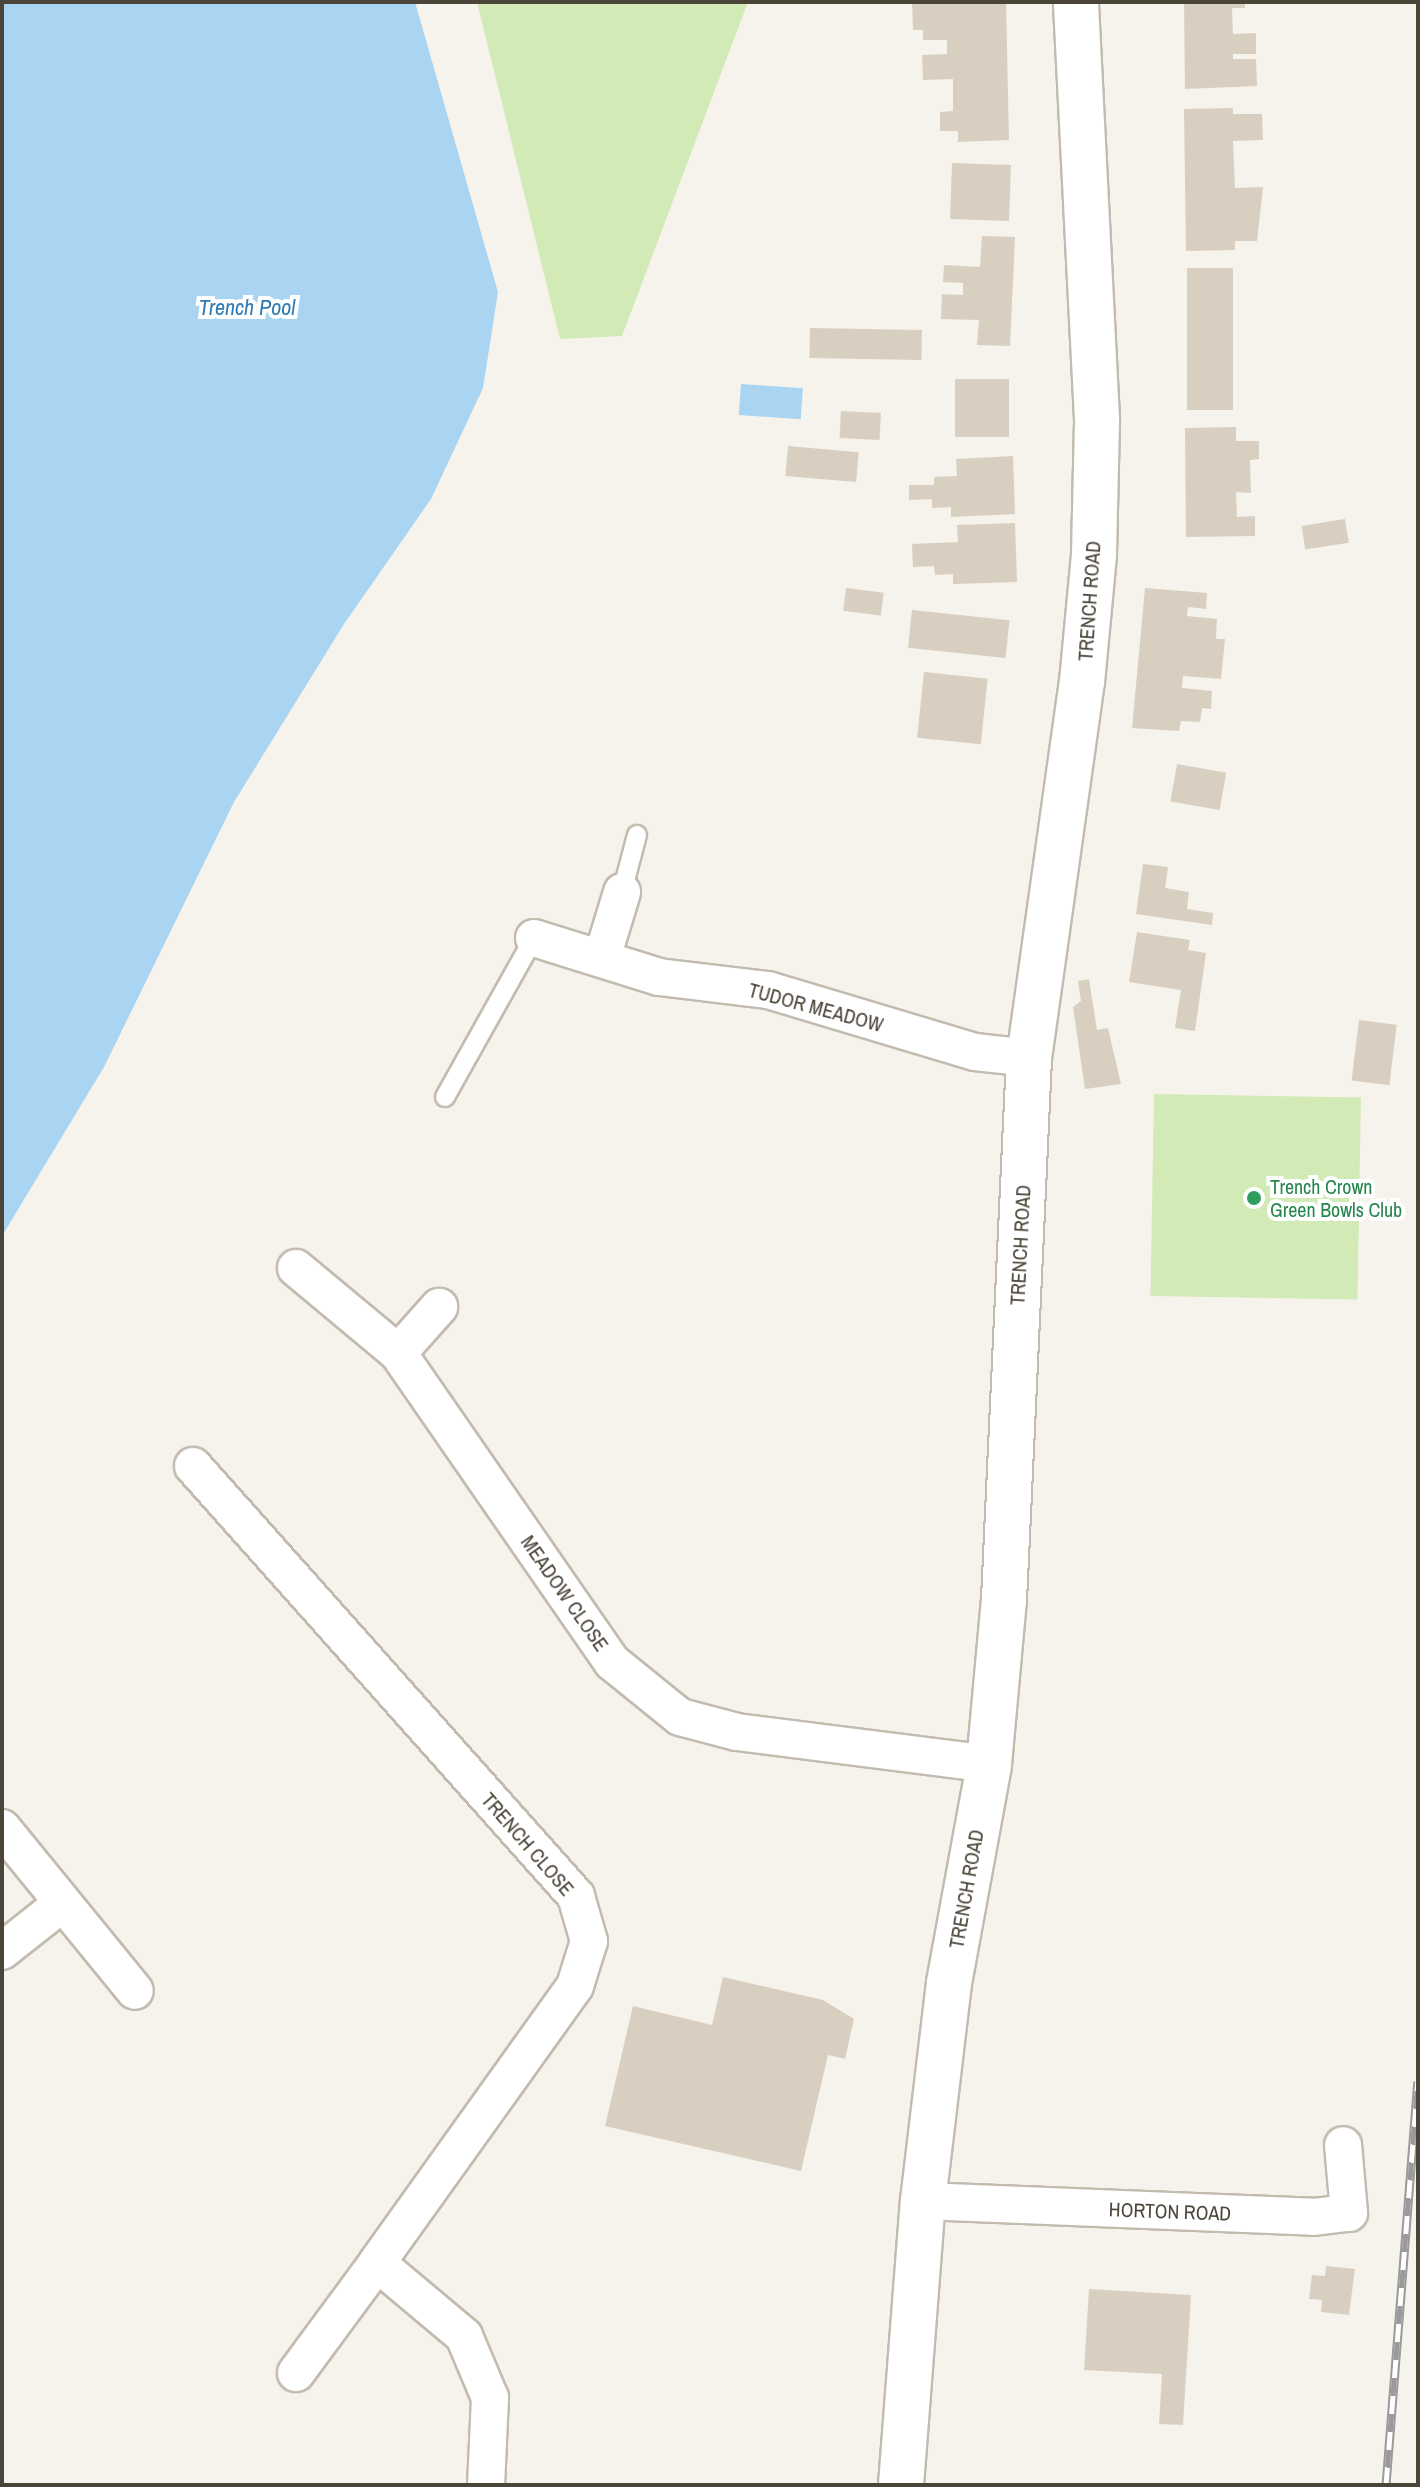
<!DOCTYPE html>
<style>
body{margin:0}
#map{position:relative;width:1420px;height:2487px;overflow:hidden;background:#f6f3ec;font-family:"Archivo Narrow",sans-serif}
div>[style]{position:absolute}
.green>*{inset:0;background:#d2eab5;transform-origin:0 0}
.water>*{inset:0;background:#a9d4f2;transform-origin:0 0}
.building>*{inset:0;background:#d8cfc1;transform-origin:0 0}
.roads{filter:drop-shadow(2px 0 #c2bbae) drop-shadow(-2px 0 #c2bbae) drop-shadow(0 2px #c2bbae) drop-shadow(0 -2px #c2bbae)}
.service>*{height:18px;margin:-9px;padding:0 9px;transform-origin:9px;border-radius:9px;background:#fff}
.minor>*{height:36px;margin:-18px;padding:0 18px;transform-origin:18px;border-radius:18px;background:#fff}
.tertiary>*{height:44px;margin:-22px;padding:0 22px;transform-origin:22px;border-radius:22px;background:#fff}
.rail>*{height:9px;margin-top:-4.5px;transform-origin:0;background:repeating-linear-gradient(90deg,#fff 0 18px,#9a9a9a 0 36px);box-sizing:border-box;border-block:2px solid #9a9a9a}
.dots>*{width:22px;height:22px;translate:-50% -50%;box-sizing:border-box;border:4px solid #fff;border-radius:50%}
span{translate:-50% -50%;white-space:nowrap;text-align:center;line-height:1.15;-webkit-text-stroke:8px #fff;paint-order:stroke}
.street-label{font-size:20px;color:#4b4439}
.leisure-label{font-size:20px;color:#27864d}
.left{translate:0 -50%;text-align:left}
.water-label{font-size:22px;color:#2e7ab2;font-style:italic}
.frame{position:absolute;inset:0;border:4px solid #4b4439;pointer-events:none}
</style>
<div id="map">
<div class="green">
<div style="clip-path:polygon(477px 2px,748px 2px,622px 336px,560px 339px)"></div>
<div style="left:1154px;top:1094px;width:207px;height:202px;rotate:1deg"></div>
</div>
<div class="water">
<div style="clip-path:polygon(2px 2px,415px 2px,498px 292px,483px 388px,431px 499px,344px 624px,234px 802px,104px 1067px,2px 1236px)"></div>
<div style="left:741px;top:384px;width:62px;height:31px;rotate:4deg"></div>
</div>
<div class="building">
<div style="clip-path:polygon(912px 2px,1006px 2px,1009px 140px,958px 142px,958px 131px,940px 131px,940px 112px,953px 111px,953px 79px,923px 80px,922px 55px,947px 54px,947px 40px,923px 40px,923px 30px,913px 30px)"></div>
<div style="clip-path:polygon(1184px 2px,1245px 2px,1245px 8px,1232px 8px,1233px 34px,1256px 33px,1256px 54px,1233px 54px,1233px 59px,1256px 59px,1257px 86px,1185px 89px)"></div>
<div style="clip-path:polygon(1233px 108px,1233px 114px,1262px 114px,1263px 140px,1233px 141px,1235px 188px,1263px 187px,1257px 241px,1235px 241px,1235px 250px,1186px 251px,1184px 109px)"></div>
<div style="left:952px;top:163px;width:59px;height:56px;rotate:2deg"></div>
<div style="clip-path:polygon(982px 236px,1015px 237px,1010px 346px,977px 345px,979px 320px,941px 319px,942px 294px,963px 295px,963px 283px,943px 282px,944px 265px,980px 267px)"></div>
<div style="left:1233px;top:268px;width:142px;height:46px;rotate:90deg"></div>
<div style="left:810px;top:328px;width:112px;height:30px;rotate:1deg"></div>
<div style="left:1009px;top:379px;width:58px;height:54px;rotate:90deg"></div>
<div style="left:841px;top:411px;width:40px;height:27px;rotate:3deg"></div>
<div style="clip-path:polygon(1236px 427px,1236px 441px,1259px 441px,1259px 459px,1250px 460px,1251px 493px,1236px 492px,1237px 517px,1255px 516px,1255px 536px,1186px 537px,1185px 428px)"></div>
<div style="left:788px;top:446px;width:71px;height:30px;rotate:5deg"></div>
<div style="clip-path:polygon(1013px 456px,1015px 514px,951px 517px,951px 507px,932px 508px,932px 499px,909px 500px,909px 485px,934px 485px,934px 477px,957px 476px,956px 459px)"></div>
<div style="left:1345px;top:519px;width:24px;height:44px;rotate:81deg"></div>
<div style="clip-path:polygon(1015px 523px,1017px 582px,953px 584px,953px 574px,935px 575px,934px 566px,913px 567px,912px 544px,958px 542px,957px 525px)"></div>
<div style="left:846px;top:588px;width:38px;height:23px;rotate:7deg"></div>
<div style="clip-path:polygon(1145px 588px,1207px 593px,1206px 609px,1188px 607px,1187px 616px,1217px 619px,1216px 639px,1225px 639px,1221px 679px,1183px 676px,1182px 688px,1212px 691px,1211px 709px,1202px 708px,1200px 722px,1181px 721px,1179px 731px,1132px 728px)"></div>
<div style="left:912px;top:610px;width:98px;height:38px;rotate:6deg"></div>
<div style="left:924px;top:672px;width:64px;height:66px;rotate:6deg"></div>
<div style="left:1177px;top:764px;width:50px;height:38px;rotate:10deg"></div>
<div style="clip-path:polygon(1143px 864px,1168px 867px,1165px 888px,1189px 892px,1187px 909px,1213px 913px,1212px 925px,1136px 914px)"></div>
<div style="clip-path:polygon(1137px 932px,1190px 940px,1188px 950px,1206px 953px,1195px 1031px,1175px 1028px,1181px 990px,1129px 982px)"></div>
<div style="clip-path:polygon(1089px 979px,1097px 1030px,1108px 1028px,1121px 1084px,1085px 1089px,1073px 1007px,1081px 1001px,1078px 981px)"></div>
<div style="left:1359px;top:1020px;width:38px;height:61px;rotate:7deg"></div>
<div style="clip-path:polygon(723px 1977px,823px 2000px,854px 2019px,845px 2059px,828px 2055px,801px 2171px,605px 2126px,633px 2006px,712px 2025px)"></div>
<div style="clip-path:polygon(1326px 2266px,1355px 2269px,1349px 2315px,1321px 2312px,1322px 2300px,1309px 2299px,1312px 2275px,1325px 2276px)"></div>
<div style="clip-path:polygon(1089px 2289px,1191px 2295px,1183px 2425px,1159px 2424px,1162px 2374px,1084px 2370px)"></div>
</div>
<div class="roads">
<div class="service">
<div style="left:622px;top:892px;width:59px;rotate:-75.3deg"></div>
<div style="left:445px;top:1097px;width:182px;rotate:-60.8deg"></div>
</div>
<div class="minor">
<div style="left:534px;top:938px;width:131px;rotate:17.3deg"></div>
<div style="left:659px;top:977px;width:110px;rotate:6.8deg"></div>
<div style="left:768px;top:990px;width:216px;rotate:16.7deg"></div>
<div style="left:975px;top:1052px;width:54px;rotate:6.3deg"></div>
<div style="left:602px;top:958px;width:69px;rotate:-73.1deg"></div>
<div style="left:296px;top:1268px;width:133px;rotate:39.8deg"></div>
<div style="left:398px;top:1353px;width:376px;rotate:55.3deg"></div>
<div style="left:612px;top:1662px;width:87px;rotate:39deg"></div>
<div style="left:680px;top:1717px;width:59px;rotate:14.7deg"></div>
<div style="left:737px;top:1732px;width:254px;rotate:7.2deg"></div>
<div style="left:398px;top:1353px;width:62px;rotate:-48.3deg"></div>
<div style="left:193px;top:1466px;width:576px;rotate:48.31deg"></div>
<div style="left:576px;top:1896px;width:47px;rotate:73.9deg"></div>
<div style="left:589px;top:1941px;width:47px;rotate:107.3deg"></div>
<div style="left:575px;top:1986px;width:340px;rotate:125.6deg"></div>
<div style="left:377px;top:2263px;width:114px;rotate:40deg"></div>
<div style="left:464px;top:2336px;width:67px;rotate:67.2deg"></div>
<div style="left:490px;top:2398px;width:87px;rotate:92.6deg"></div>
<div style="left:2px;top:1828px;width:210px;rotate:50.8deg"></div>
<div style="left:2px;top:1951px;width:74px;rotate:-38.4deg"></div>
<div style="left:923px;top:2201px;width:391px;rotate:2.3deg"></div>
<div style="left:1314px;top:2217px;width:35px;rotate:-7deg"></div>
<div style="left:1349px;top:2213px;width:68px;rotate:-95deg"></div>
<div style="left:296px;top:2373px;width:137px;rotate:-53.6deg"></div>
</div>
<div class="tertiary">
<div style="left:901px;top:2485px;width:285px;rotate:-85.6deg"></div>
<div style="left:923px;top:2201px;width:220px;rotate:-83.2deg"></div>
<div style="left:949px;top:1983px;width:223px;rotate:-79.6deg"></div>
<div style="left:989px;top:1764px;width:165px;rotate:-84.8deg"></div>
<div style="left:1004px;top:1600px;width:543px;rotate:-87.36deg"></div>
<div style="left:1029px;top:1058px;width:380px;rotate:-82deg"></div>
<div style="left:1082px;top:682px;width:129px;rotate:-84.6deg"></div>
<div style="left:1094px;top:554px;width:135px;rotate:-88.7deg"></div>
<div style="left:1097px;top:419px;width:418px;rotate:-92.9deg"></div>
</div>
</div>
<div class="rail">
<div style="left:1386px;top:2485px;width:405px;rotate:-85.5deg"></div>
</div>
<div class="dots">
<div style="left:1254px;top:1198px;background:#2e9e5b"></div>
</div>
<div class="street-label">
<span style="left:1089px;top:601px;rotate:-86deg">TRENCH ROAD</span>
<span style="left:816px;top:1007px;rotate:15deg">TUDOR MEADOW</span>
<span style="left:1020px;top:1245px;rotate:-87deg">TRENCH ROAD</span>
<span style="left:565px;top:1593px;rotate:55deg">MEADOW CLOSE</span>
<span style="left:528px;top:1844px;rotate:49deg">TRENCH CLOSE</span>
<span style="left:966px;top:1889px;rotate:-80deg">TRENCH ROAD</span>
<span style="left:1170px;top:2211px;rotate:2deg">HORTON ROAD</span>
</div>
<div class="leisure-label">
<span class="left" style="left:1270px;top:1198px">Trench Crown<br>Green Bowls Club</span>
</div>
<div class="water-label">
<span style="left:247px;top:308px">Trench Pool</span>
</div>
<div class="frame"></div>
</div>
